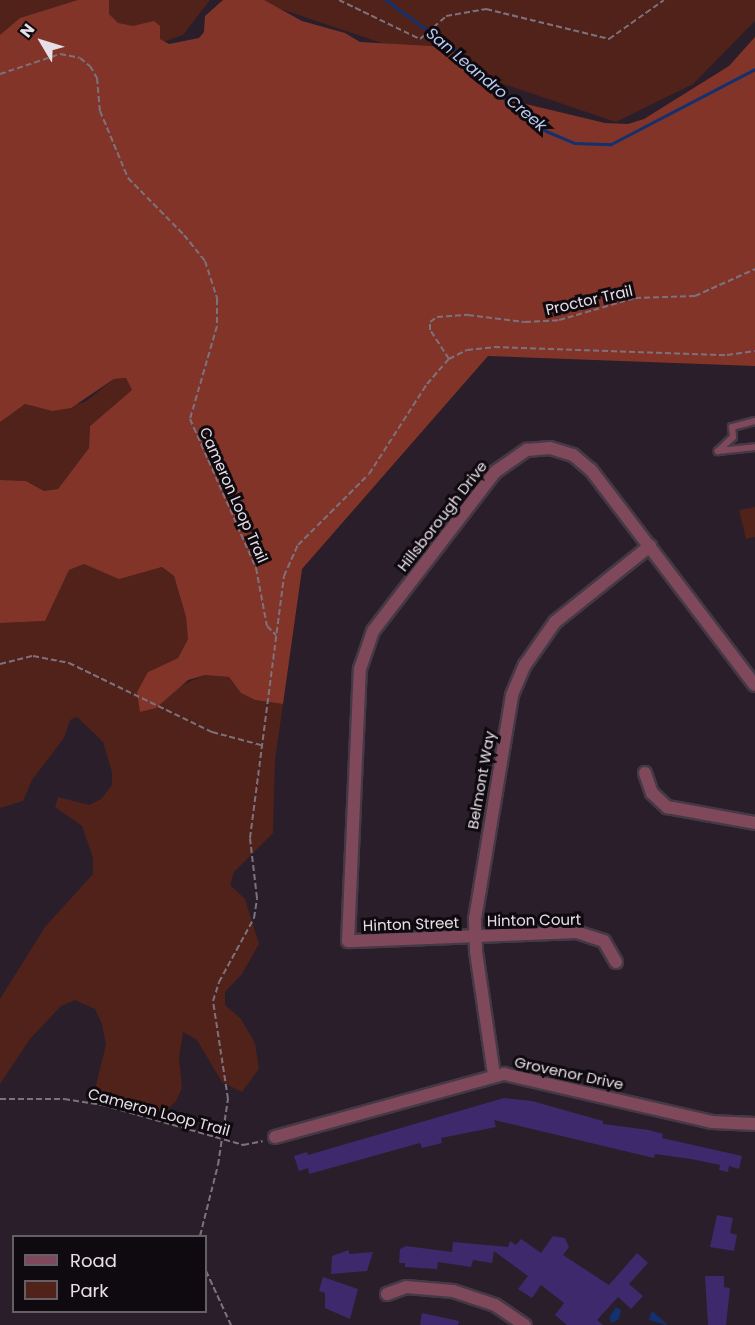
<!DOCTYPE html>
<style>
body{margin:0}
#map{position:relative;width:755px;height:1325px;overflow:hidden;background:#2a1e2a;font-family:Poppins,sans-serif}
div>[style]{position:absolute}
.green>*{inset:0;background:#50221a}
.forest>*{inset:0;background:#833428}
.water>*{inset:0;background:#12316e}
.stream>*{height:3px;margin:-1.5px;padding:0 1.5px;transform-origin:1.5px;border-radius:1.5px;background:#12316e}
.building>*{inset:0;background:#3e296c}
.path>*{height:2px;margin-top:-1px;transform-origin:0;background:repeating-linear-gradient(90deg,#7c717c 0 6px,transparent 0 9px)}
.roads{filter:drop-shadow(2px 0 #443944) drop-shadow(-2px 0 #443944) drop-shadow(0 2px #443944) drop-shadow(0 -2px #443944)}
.service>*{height:6px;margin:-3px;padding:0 3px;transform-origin:3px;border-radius:3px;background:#7f495b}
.minor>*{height:12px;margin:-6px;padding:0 6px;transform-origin:6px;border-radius:6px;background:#7f495b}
span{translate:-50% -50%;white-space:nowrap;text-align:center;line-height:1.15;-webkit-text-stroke:6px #0f0a0f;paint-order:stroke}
.street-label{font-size:15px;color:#e7dfe7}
.water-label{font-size:16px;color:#b5caef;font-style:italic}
.legend{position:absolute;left:12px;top:1235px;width:195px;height:78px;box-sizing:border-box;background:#0f0a0f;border:2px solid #655f65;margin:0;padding:8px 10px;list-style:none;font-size:18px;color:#e7dfe7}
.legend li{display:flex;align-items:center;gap:12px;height:30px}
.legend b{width:30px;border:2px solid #655f65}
.north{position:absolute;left:12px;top:12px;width:60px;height:60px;-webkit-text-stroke:4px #0f0a0f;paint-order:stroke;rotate:308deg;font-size:16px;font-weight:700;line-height:24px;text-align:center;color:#e7dfe7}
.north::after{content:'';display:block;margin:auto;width:21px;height:27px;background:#e7dfe7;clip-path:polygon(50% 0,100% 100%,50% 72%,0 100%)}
</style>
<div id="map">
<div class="green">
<div style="clip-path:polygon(0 0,210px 0,183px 35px,152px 46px,0 39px)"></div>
<div style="clip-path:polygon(254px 0,755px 0,755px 21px,693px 84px,616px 122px)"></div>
<div style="clip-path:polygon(126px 378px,132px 390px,90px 426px,89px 448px,58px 489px,44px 491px,26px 481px,0 480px,0 422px,7px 415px,25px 404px,52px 411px,85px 402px,114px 379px)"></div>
<div style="clip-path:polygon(755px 507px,755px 537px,746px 539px,739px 510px)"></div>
<div style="clip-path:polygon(84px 564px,119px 578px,162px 567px,174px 576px,186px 617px,188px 639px,178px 658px,148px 672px,156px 708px,171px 690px,205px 675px,229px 677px,241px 693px,255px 700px,283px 704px,275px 760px,273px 833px,234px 872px,230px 885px,245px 899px,259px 944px,242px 974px,225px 992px,225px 1005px,241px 1019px,255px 1043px,259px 1069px,242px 1092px,222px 1082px,197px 1040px,183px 1032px,179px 1058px,182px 1088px,176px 1101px,164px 1113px,140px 1111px,99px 1092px,96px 1085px,106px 1045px,102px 1024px,95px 1009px,75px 1000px,61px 1006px,30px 1039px,0 1084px,0 999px,45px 927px,93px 874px,93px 858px,82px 826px,55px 807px,58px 797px,89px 805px,101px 799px,112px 785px,112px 772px,103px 742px,77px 717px,70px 720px,64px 738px,32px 780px,23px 801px,0 808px,0 623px,45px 621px,69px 570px)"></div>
</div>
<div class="forest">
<div style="clip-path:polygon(78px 0,109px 0,109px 14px,118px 23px,133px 26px,154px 21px,160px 26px,160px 39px,169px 44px,199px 38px,204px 32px,205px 16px,223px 0,264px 0,302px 21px,345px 33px,360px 42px,448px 47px,459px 55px,470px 77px,496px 97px,605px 123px,628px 124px,644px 119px,729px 66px,755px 37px,755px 366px,488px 356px,302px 569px,283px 704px,255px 700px,241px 693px,229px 677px,205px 675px,188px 680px,156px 708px,140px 712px,137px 692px,148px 672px,178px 658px,188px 639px,186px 617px,174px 576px,162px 567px,119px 579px,84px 564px,69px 570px,45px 621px,0 623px,0 480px,26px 481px,44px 491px,58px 489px,89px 448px,90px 426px,132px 390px,126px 378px,114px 379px,71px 408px,52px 411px,25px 404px,0 422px,0 35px,20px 18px)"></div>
</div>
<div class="water">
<div style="clip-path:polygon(616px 1307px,621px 1310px,619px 1319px,612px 1323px,609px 1318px)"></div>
<div style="clip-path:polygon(652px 1311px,667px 1324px,666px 1325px,649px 1320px)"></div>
</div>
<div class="stream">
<div style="left:386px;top:0;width:98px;rotate:36.3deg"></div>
<div style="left:465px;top:58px;width:43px;rotate:48.8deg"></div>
<div style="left:493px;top:90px;width:67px;rotate:37.7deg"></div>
<div style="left:546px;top:131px;width:30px;rotate:23deg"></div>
<div style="left:574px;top:143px;width:37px;rotate:2deg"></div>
<div style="left:611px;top:144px;width:162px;rotate:-27.5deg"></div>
</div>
<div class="building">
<div style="clip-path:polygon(504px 1098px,532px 1101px,603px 1121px,603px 1124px,649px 1130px,663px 1134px,662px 1138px,742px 1156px,739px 1169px,729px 1166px,728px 1172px,719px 1170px,720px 1165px,691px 1159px,655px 1154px,654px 1158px,494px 1120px,496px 1127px,441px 1138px,442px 1143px,422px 1148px,420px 1143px,309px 1174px,308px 1168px,299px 1171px,294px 1156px,307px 1152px,308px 1155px)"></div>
<div style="clip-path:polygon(717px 1215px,733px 1218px,730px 1233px,737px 1235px,734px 1251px,710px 1247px)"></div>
<div style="clip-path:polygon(553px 1236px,565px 1238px,569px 1247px,563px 1255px,609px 1285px,637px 1253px,648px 1263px,629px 1284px,643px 1296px,631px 1309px,618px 1297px,597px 1320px,603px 1325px,567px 1325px,555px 1315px,564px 1303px,541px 1285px,532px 1298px,518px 1289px,528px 1276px,494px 1251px,492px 1263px,473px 1260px,471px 1267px,438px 1262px,437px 1269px,405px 1267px,405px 1263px,399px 1263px,400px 1249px,406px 1246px,452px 1252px,453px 1242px,508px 1247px,510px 1241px,516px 1245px,521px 1239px,541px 1253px)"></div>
<div style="clip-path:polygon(349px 1250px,349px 1254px,373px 1252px,367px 1271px,331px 1274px,332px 1256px)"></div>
<div style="clip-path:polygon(705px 1276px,724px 1276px,724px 1287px,730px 1288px,726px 1325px,708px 1325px)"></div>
<div style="clip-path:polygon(323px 1277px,358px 1289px,350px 1319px,325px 1308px,325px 1293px,319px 1291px)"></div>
<div style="clip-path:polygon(422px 1313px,459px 1321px,458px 1325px,420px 1325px)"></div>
</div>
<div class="path">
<div style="left:339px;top:0;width:90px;rotate:25.7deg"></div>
<div style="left:420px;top:39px;width:35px;rotate:-41deg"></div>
<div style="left:446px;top:16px;width:41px;rotate:-9.9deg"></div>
<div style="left:486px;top:9px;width:127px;rotate:13.7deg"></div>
<div style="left:609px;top:39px;width:67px;rotate:-35.3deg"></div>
<div style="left:0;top:74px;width:63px;rotate:-18.4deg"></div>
<div style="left:60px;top:54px;width:20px;rotate:11deg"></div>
<div style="left:80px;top:58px;width:13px;rotate:39deg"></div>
<div style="left:90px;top:66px;width:14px;rotate:60deg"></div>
<div style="left:97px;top:78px;width:33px;rotate:85deg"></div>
<div style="left:100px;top:111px;width:73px;rotate:67.3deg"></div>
<div style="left:128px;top:178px;width:80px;rotate:45.5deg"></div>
<div style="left:184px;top:235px;width:33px;rotate:51deg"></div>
<div style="left:205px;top:261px;width:40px;rotate:72deg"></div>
<div style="left:217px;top:299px;width:27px;rotate:90deg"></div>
<div style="left:217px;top:326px;width:97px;rotate:106.2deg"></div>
<div style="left:190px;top:419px;width:163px;rotate:66.1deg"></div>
<div style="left:256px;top:568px;width:59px;rotate:79.3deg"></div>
<div style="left:267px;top:626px;width:13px;rotate:45deg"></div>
<div style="left:449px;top:359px;width:35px;rotate:-123deg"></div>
<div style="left:430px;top:330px;width:8px;rotate:-90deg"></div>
<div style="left:430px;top:322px;width:9px;rotate:-36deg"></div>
<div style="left:437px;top:317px;width:31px;rotate:-4deg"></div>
<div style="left:468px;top:315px;width:57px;rotate:7deg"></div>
<div style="left:525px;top:322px;width:34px;rotate:-3deg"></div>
<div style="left:559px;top:320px;width:79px;rotate:-16.1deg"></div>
<div style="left:635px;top:298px;width:60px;rotate:-1.9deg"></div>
<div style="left:695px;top:296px;width:66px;rotate:-24.2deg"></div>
<div style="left:0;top:664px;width:34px;rotate:-14deg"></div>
<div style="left:33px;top:656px;width:37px;rotate:11deg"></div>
<div style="left:69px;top:663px;width:159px;rotate:25.8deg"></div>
<div style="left:212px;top:732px;width:51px;rotate:14.9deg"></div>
<div style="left:0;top:1099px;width:64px"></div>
<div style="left:64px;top:1099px;width:39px;rotate:9deg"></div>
<div style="left:103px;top:1105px;width:146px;rotate:15.9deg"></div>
<div style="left:243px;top:1145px;width:20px;rotate:-11deg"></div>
<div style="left:200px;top:1236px;width:73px;rotate:-75.8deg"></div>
<div style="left:218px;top:1165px;width:67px;rotate:-81.4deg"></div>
<div style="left:228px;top:1099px;width:99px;rotate:-98.7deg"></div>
<div style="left:213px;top:1001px;width:20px;rotate:-72deg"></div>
<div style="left:219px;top:982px;width:73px;rotate:-61.3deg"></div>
<div style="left:254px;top:918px;width:20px;rotate:-81deg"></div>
<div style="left:257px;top:898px;width:60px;rotate:-96.7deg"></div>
<div style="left:250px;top:838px;width:264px;rotate:-82.6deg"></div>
<div style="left:284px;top:576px;width:34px;rotate:-66deg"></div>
<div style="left:298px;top:545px;width:100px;rotate:-45deg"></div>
<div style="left:369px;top:474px;width:107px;rotate:-57.2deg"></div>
<div style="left:427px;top:384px;width:33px;rotate:-49deg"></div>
<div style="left:449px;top:359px;width:20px;rotate:-27deg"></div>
<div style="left:467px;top:350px;width:27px;rotate:-6deg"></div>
<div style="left:494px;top:347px;width:233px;rotate:2deg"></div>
<div style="left:727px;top:355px;width:28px;rotate:-8deg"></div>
<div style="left:206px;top:1271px;width:60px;rotate:65.2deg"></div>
</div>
<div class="roads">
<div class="service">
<div style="left:755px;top:421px;width:24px;rotate:165deg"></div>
<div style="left:732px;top:427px;width:10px;rotate:84deg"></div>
<div style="left:733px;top:437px;width:21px;rotate:137deg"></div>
<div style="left:718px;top:451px;width:37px;rotate:-6deg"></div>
</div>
<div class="minor">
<div style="left:645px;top:773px;width:21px;rotate:71deg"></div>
<div style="left:652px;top:793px;width:21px;rotate:43deg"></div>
<div style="left:667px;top:807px;width:89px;rotate:10.3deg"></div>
<div style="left:616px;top:962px;width:24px;rotate:-120deg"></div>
<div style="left:604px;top:941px;width:28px;rotate:-162deg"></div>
<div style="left:577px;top:932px;width:229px;rotate:177.7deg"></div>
<div style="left:348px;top:941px;width:272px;rotate:-87.5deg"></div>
<div style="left:360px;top:669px;width:40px;rotate:-71.1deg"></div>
<div style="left:373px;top:631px;width:200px;rotate:-52.5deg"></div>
<div style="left:495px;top:472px;width:39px;rotate:-35deg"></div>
<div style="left:527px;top:450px;width:23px;rotate:-5deg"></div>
<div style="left:550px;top:448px;width:24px;rotate:17deg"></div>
<div style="left:573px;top:455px;width:23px;rotate:40deg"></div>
<div style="left:591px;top:470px;width:270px;rotate:52.7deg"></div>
<div style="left:494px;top:1075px;width:124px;rotate:-98.3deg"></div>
<div style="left:476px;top:952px;width:33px;rotate:-92deg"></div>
<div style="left:475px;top:919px;width:227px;rotate:-80.6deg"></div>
<div style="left:512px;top:695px;width:33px;rotate:-67deg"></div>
<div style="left:525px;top:665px;width:52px;rotate:-55.1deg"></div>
<div style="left:555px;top:622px;width:122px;rotate:-38.7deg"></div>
<div style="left:275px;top:1137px;width:238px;rotate:-15.4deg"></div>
<div style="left:504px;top:1074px;width:213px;rotate:13deg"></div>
<div style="left:712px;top:1122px;width:43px;rotate:2.7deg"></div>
<div style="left:387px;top:1294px;width:20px;rotate:-20deg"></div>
<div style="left:406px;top:1287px;width:47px;rotate:4.9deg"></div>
<div style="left:453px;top:1291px;width:44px;rotate:18.4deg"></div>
<div style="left:495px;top:1305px;width:36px;rotate:34deg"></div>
</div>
</div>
<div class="street-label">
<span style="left:589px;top:300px;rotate:-13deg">Proctor Trail</span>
<span style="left:234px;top:495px;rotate:66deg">Cameron Loop Trail</span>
<span style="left:442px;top:516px;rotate:-52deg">Hillsborough Drive</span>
<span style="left:481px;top:780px;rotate:-80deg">Belmont Way</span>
<span style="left:534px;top:920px;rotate:-1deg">Hinton Court</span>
<span style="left:411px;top:924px;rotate:-2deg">Hinton Street</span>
<span style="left:569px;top:1073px;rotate:12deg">Grovenor Drive</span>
<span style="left:159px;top:1112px;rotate:15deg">Cameron Loop Trail</span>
</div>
<div class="water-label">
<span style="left:486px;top:80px;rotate:40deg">San Leandro Creek</span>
</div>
<ul class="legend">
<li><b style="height:8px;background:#7f495b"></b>Road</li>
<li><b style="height:16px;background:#50221a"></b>Park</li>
</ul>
<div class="north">N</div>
</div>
